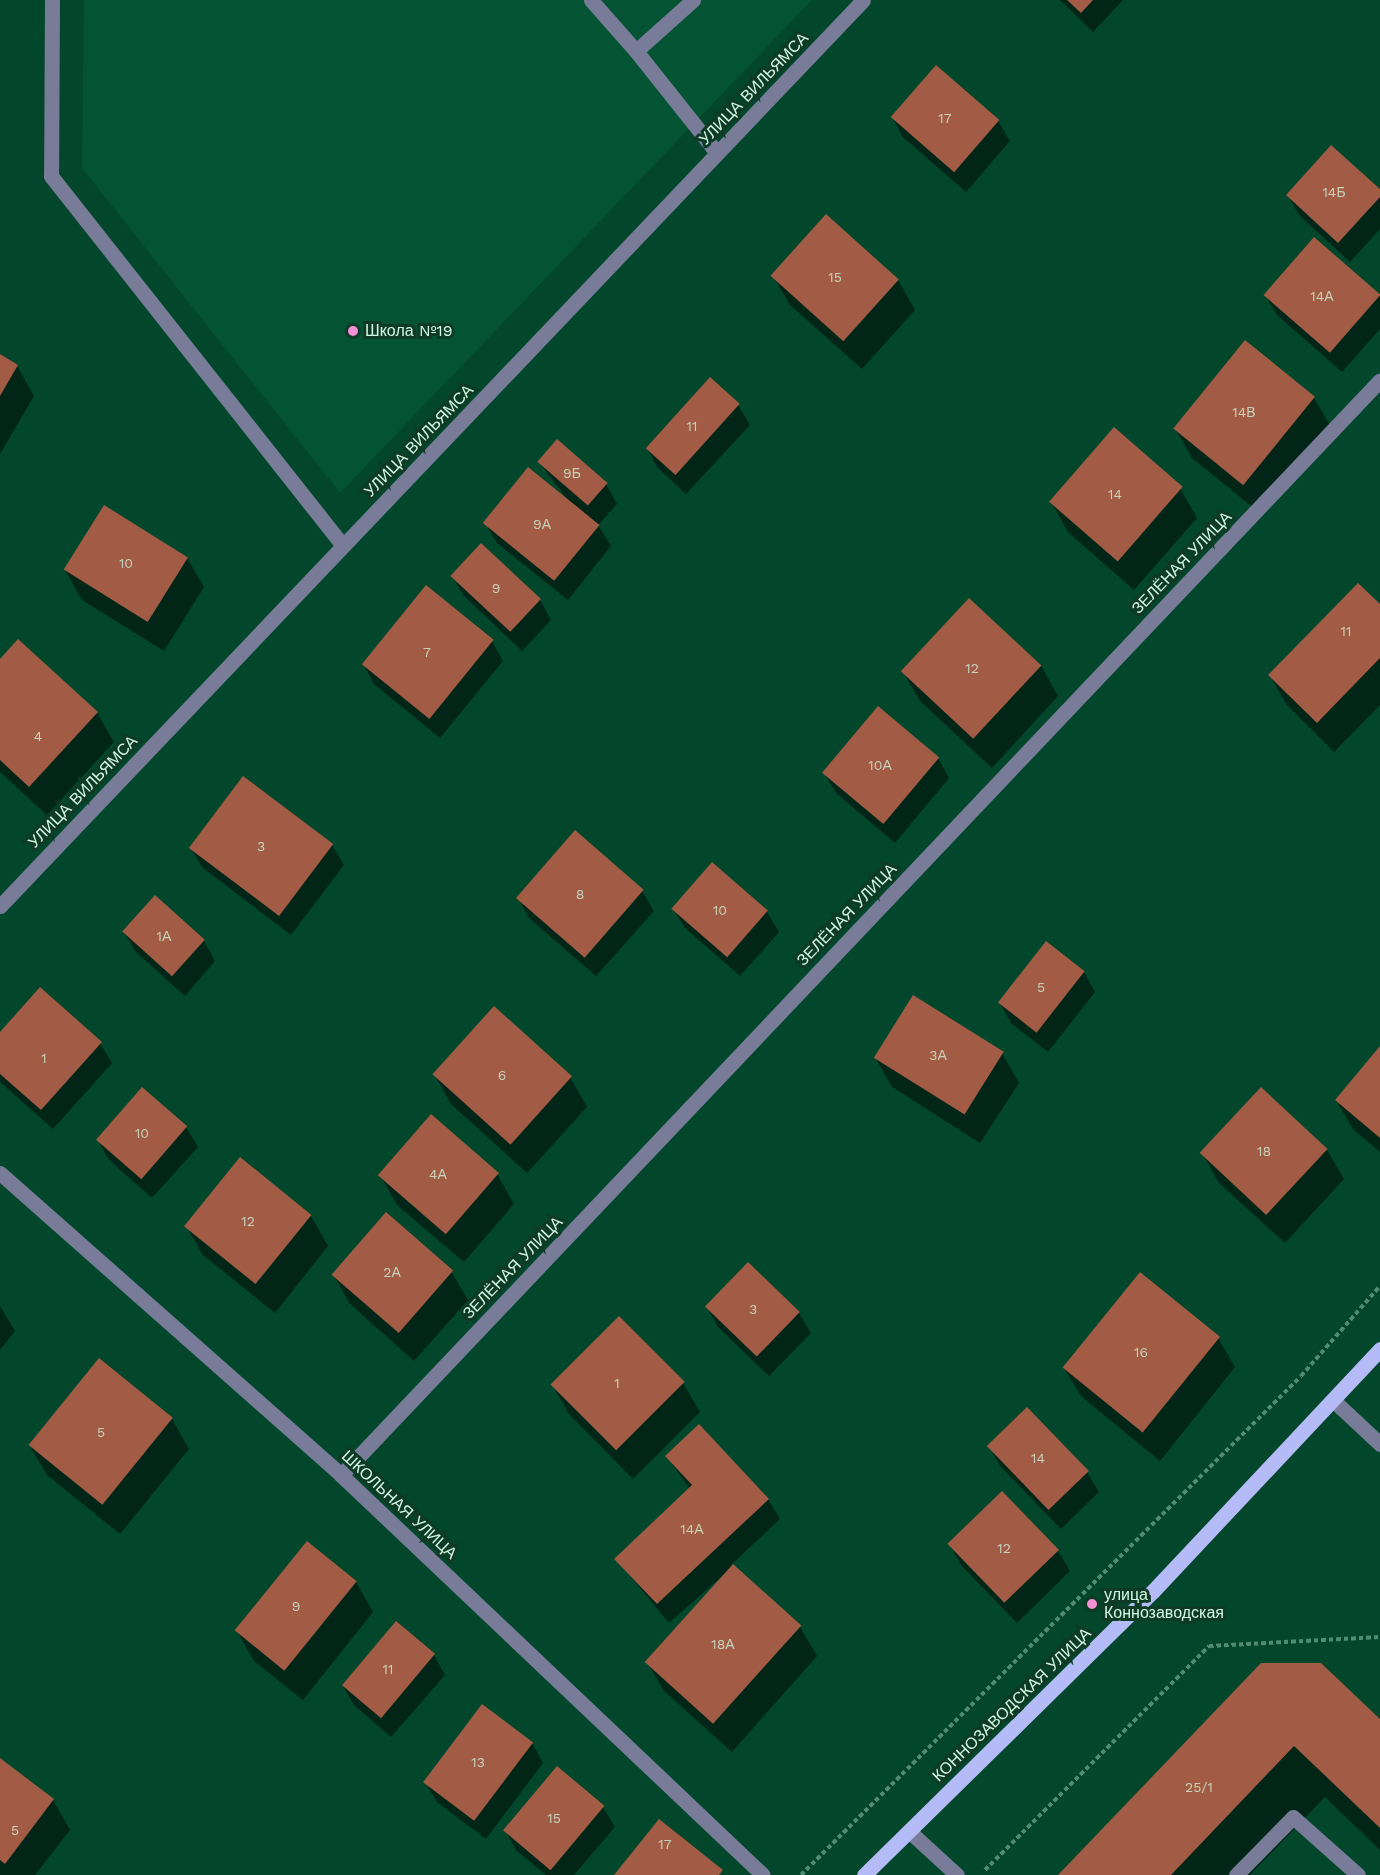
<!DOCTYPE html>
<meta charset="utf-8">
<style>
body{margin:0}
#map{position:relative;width:1380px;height:1875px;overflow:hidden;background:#02472b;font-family:"Work Sans",sans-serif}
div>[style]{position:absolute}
.built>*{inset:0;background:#045333}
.shadow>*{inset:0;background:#0007}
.building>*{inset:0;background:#a25b44;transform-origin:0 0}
.path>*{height:4px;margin-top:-2px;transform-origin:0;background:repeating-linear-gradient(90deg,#518b70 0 4.5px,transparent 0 7.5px)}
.minor>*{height:15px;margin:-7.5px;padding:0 7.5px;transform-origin:7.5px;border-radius:7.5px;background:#787c99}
.major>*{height:15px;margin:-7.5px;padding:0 7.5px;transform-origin:7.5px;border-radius:7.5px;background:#b4bbf7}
.dots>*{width:16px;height:16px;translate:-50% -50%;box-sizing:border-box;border:3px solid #0f3a25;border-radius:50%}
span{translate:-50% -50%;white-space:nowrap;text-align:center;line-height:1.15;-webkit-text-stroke:6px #0f3a25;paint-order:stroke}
.number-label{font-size:14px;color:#c6d2ba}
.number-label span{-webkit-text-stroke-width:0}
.street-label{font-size:16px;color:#d2f9e2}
.poi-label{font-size:16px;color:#d2f9e2}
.left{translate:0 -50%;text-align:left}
</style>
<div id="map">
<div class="built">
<div style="clip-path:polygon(84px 0,812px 0,340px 493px,82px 168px)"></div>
</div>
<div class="shadow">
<div style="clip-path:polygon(1060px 0,1123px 0,1093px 32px)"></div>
<div style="clip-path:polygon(892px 117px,998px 121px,1010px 141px,966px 192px,903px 137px)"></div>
<div style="clip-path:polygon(1380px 191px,1380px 229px,1350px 262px,1299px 215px,1288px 195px)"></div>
<div style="clip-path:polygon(1314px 239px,1380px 296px,1380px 329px,1342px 372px,1277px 315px,1265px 295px)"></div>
<div style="clip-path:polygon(773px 276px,898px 280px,915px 310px,862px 369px,790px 305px)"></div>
<div style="clip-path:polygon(0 356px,17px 366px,34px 396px,0 454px)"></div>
<div style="clip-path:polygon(1314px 398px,1331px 427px,1261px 514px,1192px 458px,1175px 428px)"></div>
<div style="clip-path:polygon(738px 405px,750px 425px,686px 494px,657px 467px,646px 447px)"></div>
<div style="clip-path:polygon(539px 462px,606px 484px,617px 504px,598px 525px,611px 546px,568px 600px,497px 543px,485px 523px,570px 503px)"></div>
<div style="clip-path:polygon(1180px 488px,1197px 518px,1134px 590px,1068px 532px,1051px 502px)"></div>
<div style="clip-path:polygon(187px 558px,204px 587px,164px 651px,82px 600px,65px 570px)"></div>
<div style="clip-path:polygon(452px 576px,540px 600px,551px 620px,522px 651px,464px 596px)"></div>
<div style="clip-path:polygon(1380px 606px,1380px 705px,1334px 752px,1287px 705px,1270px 676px)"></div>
<div style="clip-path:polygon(492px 641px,503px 661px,440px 738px,374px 684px,363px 664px)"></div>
<div style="clip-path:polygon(0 661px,97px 713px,114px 742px,47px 815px,0 772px)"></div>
<div style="clip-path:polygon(1041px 666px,1058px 696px,992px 768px,920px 701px,903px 672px)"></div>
<div style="clip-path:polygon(938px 758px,949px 778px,895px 843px,836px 793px,824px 773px)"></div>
<div style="clip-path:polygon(332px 845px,344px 865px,291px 935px,203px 868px,191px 849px)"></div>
<div style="clip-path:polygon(712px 864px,767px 912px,779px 932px,740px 976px,685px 928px,673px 909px)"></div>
<div style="clip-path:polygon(642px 891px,654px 911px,596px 976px,529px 918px,518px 898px)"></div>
<div style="clip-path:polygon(124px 932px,204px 941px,215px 961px,185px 996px,136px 952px)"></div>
<div style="clip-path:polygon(1084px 972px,1095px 992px,1048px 1052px,1011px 1023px,1000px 1003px)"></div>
<div style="clip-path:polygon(0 1034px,100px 1043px,112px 1063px,53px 1129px,0 1082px)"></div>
<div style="clip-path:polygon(1380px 1048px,1380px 1152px,1353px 1129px,1336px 1100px)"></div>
<div style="clip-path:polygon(1002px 1053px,1019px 1083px,980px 1143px,892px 1087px,875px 1057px)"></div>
<div style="clip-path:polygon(434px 1074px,570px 1077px,587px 1107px,527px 1173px,451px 1104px)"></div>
<div style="clip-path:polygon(143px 1089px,186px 1127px,198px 1147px,152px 1198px,109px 1160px,98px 1140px)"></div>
<div style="clip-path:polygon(1327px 1150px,1344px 1179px,1285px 1243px,1219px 1183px,1202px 1153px)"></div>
<div style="clip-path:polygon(240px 1159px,311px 1216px,328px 1246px,275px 1313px,203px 1255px,186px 1226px)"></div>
<div style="clip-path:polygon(497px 1174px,514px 1204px,464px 1262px,397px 1205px,380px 1175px)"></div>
<div style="clip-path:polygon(748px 1264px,799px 1313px,811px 1333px,769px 1376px,718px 1327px,707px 1307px)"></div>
<div style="clip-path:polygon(451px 1271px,468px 1300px,414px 1361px,350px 1304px,333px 1274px)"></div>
<div style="clip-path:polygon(0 1306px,15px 1331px,0 1350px)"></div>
<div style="clip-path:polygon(619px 1318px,683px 1383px,700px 1412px,633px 1479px,569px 1414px,552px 1384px)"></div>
<div style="clip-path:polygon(1218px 1338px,1235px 1367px,1160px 1461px,1082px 1397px,1064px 1368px)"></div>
<div style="clip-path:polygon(172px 1419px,189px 1449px,120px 1534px,47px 1475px,30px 1446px)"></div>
<div style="clip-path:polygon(989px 1446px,1087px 1472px,1099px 1492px,1061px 1529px,1000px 1466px)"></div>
<div style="clip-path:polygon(667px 1457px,768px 1499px,780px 1519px,731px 1565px,800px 1627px,817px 1656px,732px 1752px,664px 1691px,647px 1662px,729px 1570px,669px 1623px,616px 1559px,690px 1489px)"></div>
<div style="clip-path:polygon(1002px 1494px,1058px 1551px,1070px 1571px,1017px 1623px,961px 1565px,950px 1545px)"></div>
<div style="clip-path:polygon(307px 1543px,356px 1582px,373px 1612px,303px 1700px,254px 1661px,237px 1631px)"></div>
<div style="clip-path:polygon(434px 1655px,445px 1675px,391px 1737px,354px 1705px,343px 1686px)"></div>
<div style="clip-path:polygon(1262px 1664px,1380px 1721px,1380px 1850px,1325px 1797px,1250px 1875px,1061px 1875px)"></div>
<div style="clip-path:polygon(532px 1743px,543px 1763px,486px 1839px,437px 1802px,425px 1782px)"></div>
<div style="clip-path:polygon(0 1760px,53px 1800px,70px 1830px,35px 1875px,0 1875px)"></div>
<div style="clip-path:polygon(557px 1769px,603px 1807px,615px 1827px,574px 1875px,546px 1875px,516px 1850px,505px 1830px)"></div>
</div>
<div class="building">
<div style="clip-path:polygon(1067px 0,1093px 0,1081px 13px)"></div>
<div style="left:936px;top:65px;width:84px;height:69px;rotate:41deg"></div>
<div style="clip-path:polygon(1331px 145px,1380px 189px,1380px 197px,1338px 243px,1286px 195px)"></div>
<div style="left:826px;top:214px;width:98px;height:83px;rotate:42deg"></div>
<div style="left:1314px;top:237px;width:88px;height:77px;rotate:41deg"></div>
<div style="left:1245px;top:340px;width:90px;height:114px;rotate:39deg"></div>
<div style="clip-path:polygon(0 354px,18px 365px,0 396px)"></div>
<div style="left:710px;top:377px;width:40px;height:96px;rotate:42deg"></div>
<div style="left:1114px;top:427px;width:91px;height:99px;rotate:41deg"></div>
<div style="left:557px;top:439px;width:67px;height:30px;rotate:41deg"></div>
<div style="left:528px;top:467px;width:92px;height:72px;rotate:39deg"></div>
<div style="left:104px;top:505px;width:99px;height:76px;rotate:32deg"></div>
<div style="left:481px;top:543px;width:82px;height:45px;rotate:43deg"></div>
<div style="clip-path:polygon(1358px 583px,1380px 604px,1380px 658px,1317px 723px,1268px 675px)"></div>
<div style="left:426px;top:585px;width:87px;height:102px;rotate:39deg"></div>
<div style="left:969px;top:598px;width:99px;height:100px;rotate:43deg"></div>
<div style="clip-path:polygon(18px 639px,98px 712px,29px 787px,0 760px,0 659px)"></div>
<div style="left:878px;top:706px;width:80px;height:87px;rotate:40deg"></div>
<div style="left:243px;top:776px;width:113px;height:90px;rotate:37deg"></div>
<div style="left:575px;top:830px;width:91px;height:90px;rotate:41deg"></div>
<div style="left:712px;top:862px;width:74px;height:62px;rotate:41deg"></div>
<div style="left:155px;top:895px;width:67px;height:49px;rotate:42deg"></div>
<div style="left:1046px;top:941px;width:49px;height:78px;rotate:38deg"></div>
<div style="clip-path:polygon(40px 987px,102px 1042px,41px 1110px,0 1074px,0 1032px)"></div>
<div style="left:913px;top:995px;width:107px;height:74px;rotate:32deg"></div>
<div style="left:494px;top:1006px;width:105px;height:92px;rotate:42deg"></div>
<div style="clip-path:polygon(1380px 1046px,1380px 1138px,1335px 1100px)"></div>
<div style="left:142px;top:1087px;width:60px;height:70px;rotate:41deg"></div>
<div style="left:1261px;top:1087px;width:91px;height:90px;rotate:43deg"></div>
<div style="left:431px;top:1114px;width:90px;height:81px;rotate:41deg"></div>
<div style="left:240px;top:1157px;width:92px;height:89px;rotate:39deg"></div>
<div style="left:386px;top:1212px;width:89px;height:83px;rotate:41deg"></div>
<div style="left:748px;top:1262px;width:72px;height:62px;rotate:44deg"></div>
<div style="left:1140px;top:1272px;width:103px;height:123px;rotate:39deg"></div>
<div style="left:619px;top:1316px;width:93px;height:97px;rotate:45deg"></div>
<div style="left:99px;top:1358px;width:95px;height:112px;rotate:39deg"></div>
<div style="left:1027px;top:1407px;width:89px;height:56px;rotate:46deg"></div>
<div style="clip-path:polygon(699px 1424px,769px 1499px,657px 1604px,614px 1559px,692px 1485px,665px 1456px)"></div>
<div style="left:1002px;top:1491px;width:82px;height:76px;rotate:46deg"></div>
<div style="left:307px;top:1541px;width:64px;height:115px;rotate:39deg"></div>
<div style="left:733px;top:1564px;width:92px;height:132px;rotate:42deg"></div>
<div style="left:396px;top:1621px;width:51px;height:84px;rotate:40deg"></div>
<div style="clip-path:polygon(1261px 1663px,1321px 1663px,1380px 1719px,1380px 1828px,1294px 1746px,1171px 1875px,1058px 1875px)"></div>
<div style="left:482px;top:1704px;width:64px;height:98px;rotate:37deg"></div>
<div style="clip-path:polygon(0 1758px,54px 1799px,5px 1864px,0 1860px)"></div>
<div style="left:557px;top:1766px;width:62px;height:84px;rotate:40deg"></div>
<div style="clip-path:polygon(659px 1819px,723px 1870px,719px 1875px,614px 1875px)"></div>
</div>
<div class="path">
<div style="left:985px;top:1870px;width:317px;rotate:-45deg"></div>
<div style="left:1209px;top:1646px;width:171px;rotate:-3deg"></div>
<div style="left:801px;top:1875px;width:706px;rotate:-44.94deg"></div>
<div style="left:1301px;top:1376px;width:120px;rotate:-48.7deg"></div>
</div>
<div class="minor">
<div style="left:52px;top:0;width:176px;rotate:90.3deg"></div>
<div style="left:51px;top:176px;width:471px;rotate:51.7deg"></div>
<div style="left:591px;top:0;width:68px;rotate:48.6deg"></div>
<div style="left:693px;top:0;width:76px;rotate:138.2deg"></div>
<div style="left:636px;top:51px;width:130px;rotate:51.5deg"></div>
<div style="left:0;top:906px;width:1251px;rotate:-46.39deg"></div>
<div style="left:0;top:1173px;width:456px;rotate:41.5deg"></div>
<div style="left:341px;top:1475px;width:581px;rotate:43.47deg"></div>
<div style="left:1334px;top:1401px;width:63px;rotate:43.1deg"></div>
<div style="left:341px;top:1475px;width:1509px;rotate:-46.5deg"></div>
<div style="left:909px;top:1831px;width:65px;rotate:42.5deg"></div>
<div style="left:1236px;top:1875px;width:81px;rotate:-45.5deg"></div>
<div style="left:1293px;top:1817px;width:87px;rotate:41.7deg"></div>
</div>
<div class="major">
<div style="left:864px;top:1875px;width:405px;rotate:-44.5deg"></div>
<div style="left:1153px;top:1591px;width:332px;rotate:-46.8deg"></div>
</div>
<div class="dots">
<div style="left:353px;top:331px;background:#f391d6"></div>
<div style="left:1092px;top:1604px;background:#f391d6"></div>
</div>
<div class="number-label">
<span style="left:945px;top:118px">17</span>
<span style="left:1334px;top:192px">14Б</span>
<span style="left:835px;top:277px">15</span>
<span style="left:1322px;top:296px">14А</span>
<span style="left:1244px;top:412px">14В</span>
<span style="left:692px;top:426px">11</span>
<span style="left:572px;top:473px">9Б</span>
<span style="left:1115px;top:494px">14</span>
<span style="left:542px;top:524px">9А</span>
<span style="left:126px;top:563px">10</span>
<span style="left:496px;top:588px">9</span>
<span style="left:1346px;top:631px">11</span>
<span style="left:427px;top:652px">7</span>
<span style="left:972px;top:668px">12</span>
<span style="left:38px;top:736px">4</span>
<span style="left:880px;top:765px">10А</span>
<span style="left:261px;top:846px">3</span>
<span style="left:580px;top:894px">8</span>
<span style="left:720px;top:910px">10</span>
<span style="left:164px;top:936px">1А</span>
<span style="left:1041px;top:987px">5</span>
<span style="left:938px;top:1055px">3А</span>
<span style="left:44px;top:1058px">1</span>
<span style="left:502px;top:1075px">6</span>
<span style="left:142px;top:1133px">10</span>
<span style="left:1264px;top:1151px">18</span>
<span style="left:438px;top:1174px">4А</span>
<span style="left:248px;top:1221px">12</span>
<span style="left:392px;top:1272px">2А</span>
<span style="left:753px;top:1309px">3</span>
<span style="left:1141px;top:1352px">16</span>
<span style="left:617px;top:1383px">1</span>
<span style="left:101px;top:1432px">5</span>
<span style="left:1038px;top:1458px">14</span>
<span style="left:692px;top:1529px">14А</span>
<span style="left:1004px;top:1548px">12</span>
<span style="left:296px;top:1606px">9</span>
<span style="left:723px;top:1644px">18А</span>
<span style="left:388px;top:1669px">11</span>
<span style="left:478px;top:1762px">13</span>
<span style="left:1199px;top:1787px">25/1</span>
<span style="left:554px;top:1818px">15</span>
<span style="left:15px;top:1830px">5</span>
<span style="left:665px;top:1844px">17</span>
</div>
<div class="street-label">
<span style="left:754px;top:89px;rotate:-46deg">УЛИЦА ВИЛЬЯМСА</span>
<span style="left:419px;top:441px;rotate:-46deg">УЛИЦА ВИЛЬЯМСА</span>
<span style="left:1182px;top:563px;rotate:-46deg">ЗЕЛЁНАЯ УЛИЦА</span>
<span style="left:83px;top:792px;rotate:-46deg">УЛИЦА ВИЛЬЯМСА</span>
<span style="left:847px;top:915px;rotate:-46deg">ЗЕЛЁНАЯ УЛИЦА</span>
<span style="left:513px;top:1268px;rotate:-46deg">ЗЕЛЁНАЯ УЛИЦА</span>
<span style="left:399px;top:1505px;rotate:43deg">ШКОЛЬНАЯ УЛИЦА</span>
<span style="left:1012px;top:1705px;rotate:-44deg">КОННОЗАВОДСКАЯ УЛИЦА</span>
</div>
<div class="poi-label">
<span class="left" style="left:365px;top:331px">Школа №19</span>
<span class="left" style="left:1104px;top:1604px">улица<br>Коннозаводская</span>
</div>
</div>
